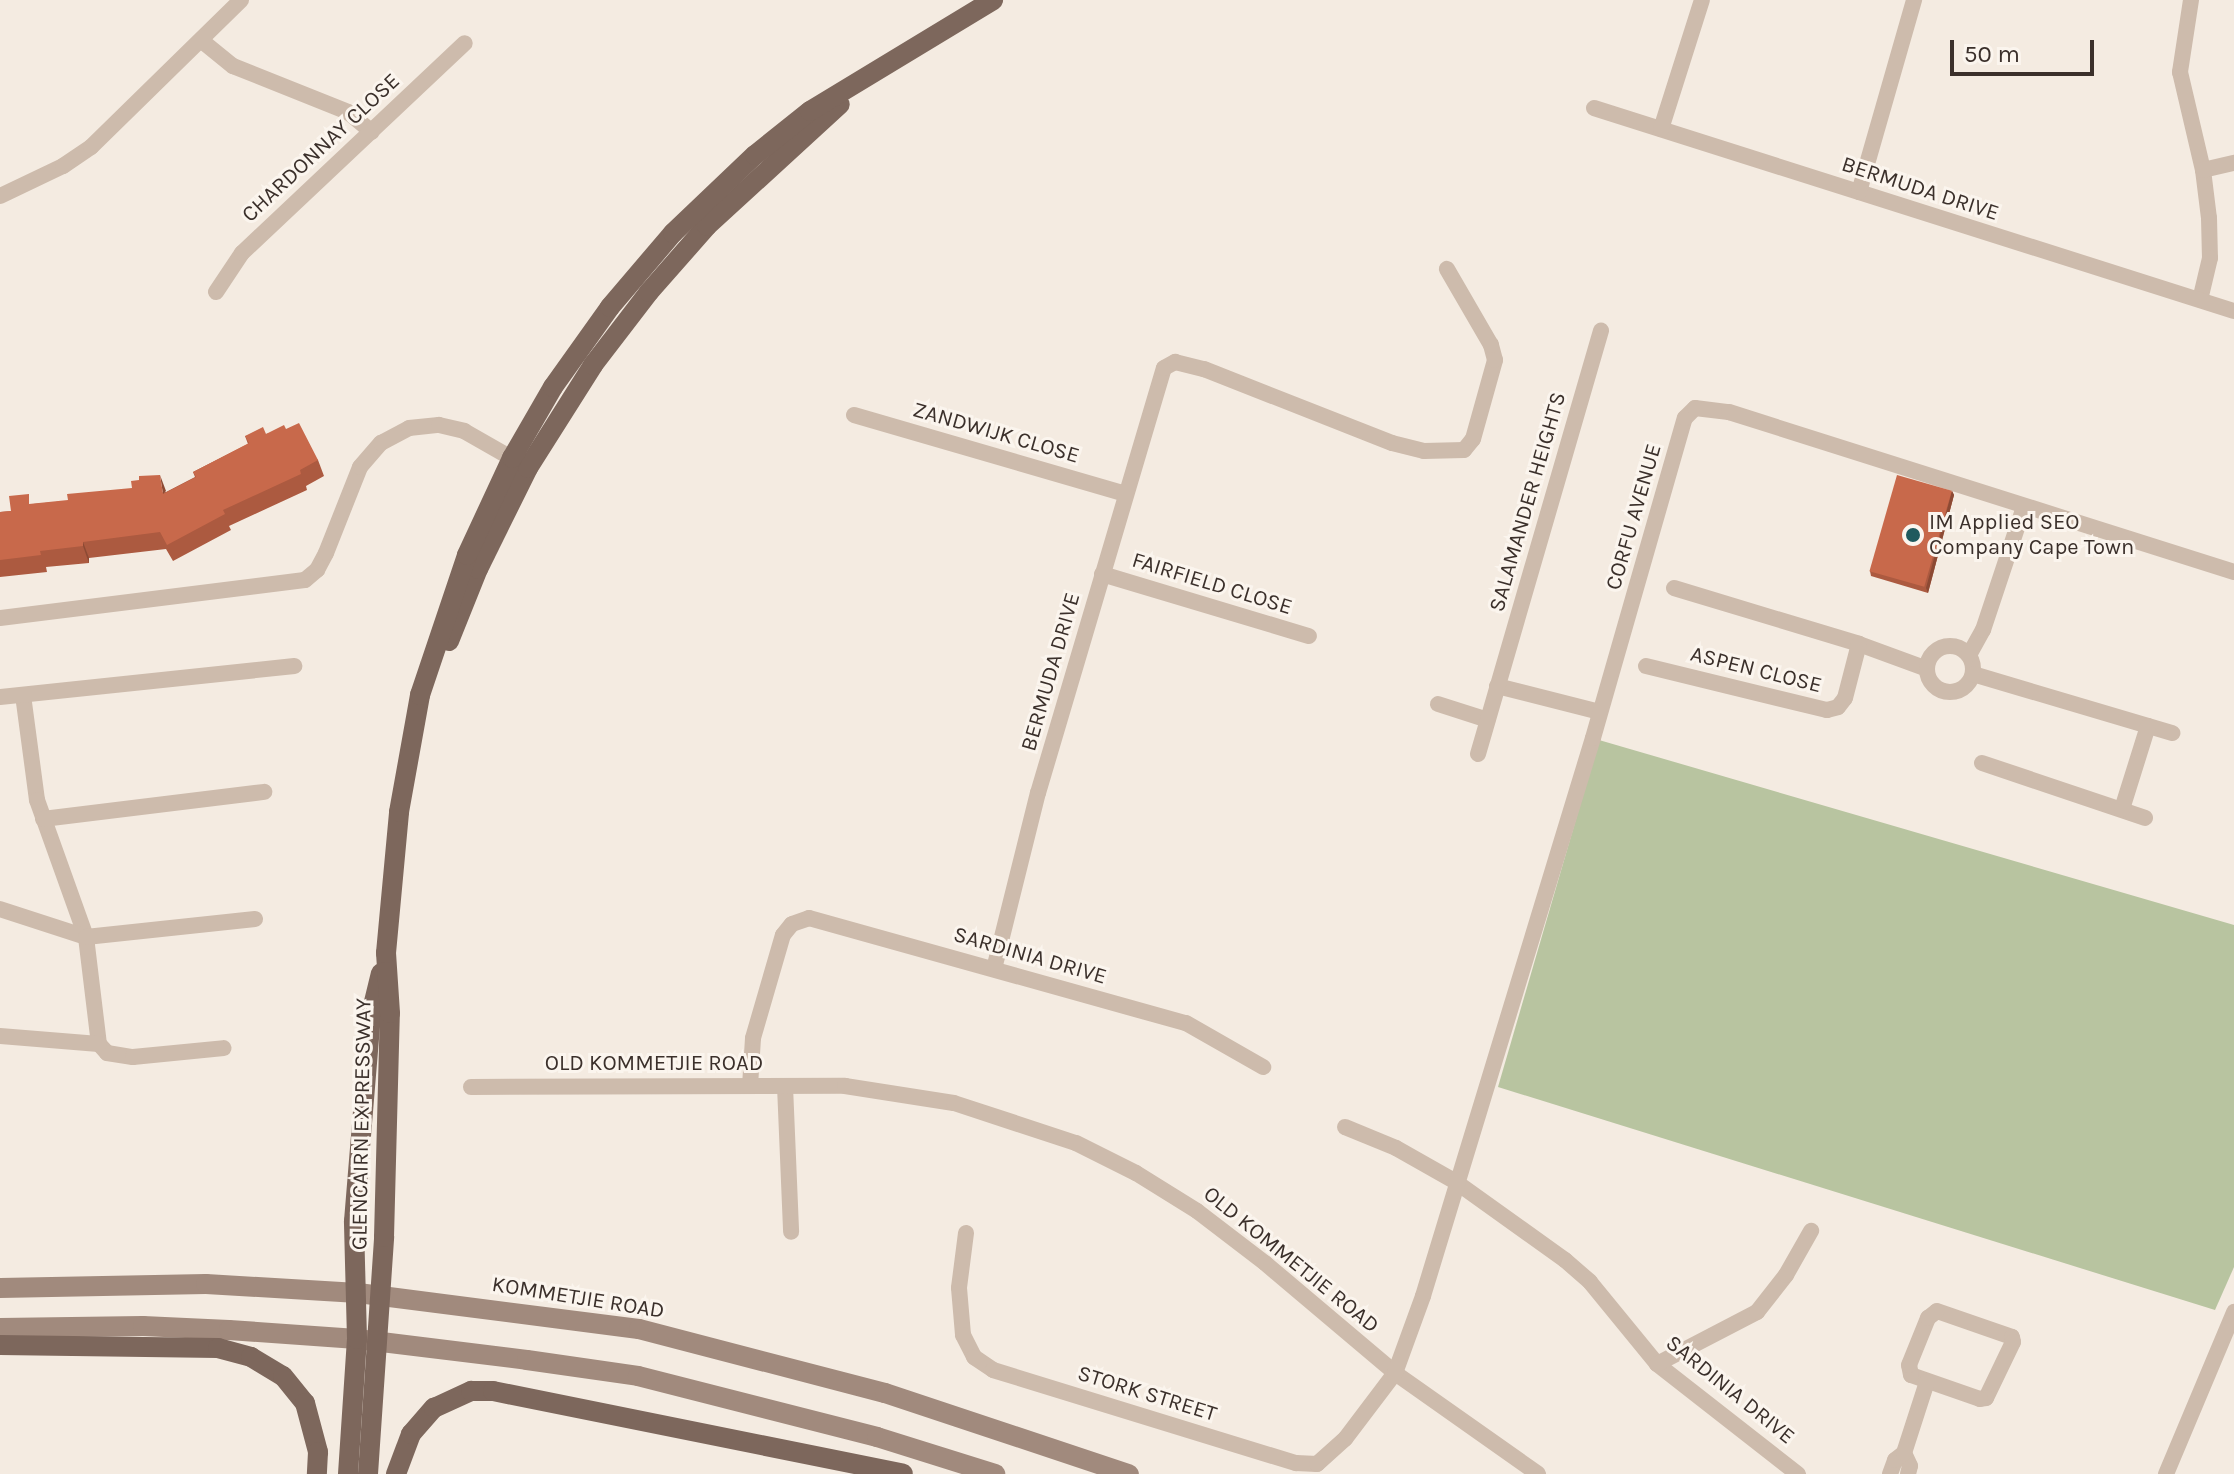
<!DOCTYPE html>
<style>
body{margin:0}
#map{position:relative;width:2234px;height:1474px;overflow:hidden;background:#f4ebe1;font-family:Karla,sans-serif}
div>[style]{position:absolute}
.green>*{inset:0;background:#b8c4a0}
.minor>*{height:16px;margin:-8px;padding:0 8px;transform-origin:8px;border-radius:8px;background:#cdbbac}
.minor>.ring{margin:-8px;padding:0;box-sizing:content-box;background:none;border:16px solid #cdbbac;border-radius:50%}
.secondary>*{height:20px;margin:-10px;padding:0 10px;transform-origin:10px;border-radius:10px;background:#a18a7d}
.primary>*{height:20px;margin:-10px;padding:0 10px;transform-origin:10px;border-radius:10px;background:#7d675c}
.wall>*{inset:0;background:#ac5a40}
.shaded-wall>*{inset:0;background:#8c4a34}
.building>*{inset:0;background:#c8694b;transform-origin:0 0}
.dots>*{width:22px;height:22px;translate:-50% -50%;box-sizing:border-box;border:4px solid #fbf5ee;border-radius:50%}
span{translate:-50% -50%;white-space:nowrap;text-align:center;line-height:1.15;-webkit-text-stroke:6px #fbf5ee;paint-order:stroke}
.street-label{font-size:22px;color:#3b302b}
.poi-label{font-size:22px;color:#3b302b}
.left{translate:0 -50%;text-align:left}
.scale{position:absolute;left:1950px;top:40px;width:144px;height:36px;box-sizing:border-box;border:4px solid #3b302b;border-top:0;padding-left:10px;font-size:24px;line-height:28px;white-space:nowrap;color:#3b302b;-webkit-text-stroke:6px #fbf5ee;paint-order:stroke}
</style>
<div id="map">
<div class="green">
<div style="clip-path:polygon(1599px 740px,2234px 925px,2234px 1267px,2215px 1310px,1498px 1087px)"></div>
</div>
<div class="minor">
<div style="left:2191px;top:0;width:73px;rotate:98.7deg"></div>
<div style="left:2180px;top:72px;width:101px;rotate:76.8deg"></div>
<div style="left:2203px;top:170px;width:48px;rotate:82.9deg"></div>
<div style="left:2209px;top:218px;width:40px;rotate:88.6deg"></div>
<div style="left:2210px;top:258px;width:43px;rotate:103.4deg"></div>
<div style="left:202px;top:41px;width:40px;rotate:39deg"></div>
<div style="left:233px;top:66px;width:124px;rotate:21.8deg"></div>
<div style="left:348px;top:112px;width:31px;rotate:40deg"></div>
<div style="left:1594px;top:108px;width:671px;rotate:17.6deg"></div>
<div style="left:1661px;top:129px;width:135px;rotate:-72.4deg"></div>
<div style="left:2203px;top:170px;width:32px;rotate:-13deg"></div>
<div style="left:1859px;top:192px;width:200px;rotate:-74deg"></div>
<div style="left:0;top:196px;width:70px;rotate:-25.5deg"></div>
<div style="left:63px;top:166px;width:34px;rotate:-34deg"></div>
<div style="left:91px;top:147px;width:210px;rotate:-44.4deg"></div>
<div style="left:216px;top:292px;width:47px;rotate:-56.3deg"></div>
<div style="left:242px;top:253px;width:306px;rotate:-43.3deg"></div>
<div style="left:854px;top:415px;width:283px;rotate:16.2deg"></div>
<div style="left:1102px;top:574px;width:216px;rotate:16.7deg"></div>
<div style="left:1674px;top:588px;width:193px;rotate:16.8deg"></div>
<div style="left:1859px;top:644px;width:72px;rotate:20.2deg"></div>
<div style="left:0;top:618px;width:307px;rotate:-7.1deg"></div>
<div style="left:305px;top:580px;width:16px;rotate:-40deg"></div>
<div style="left:317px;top:570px;width:19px;rotate:-62deg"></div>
<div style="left:326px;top:553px;width:92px;rotate:-68.4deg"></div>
<div style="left:360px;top:467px;width:32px;rotate:-49deg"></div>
<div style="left:381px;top:443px;width:32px;rotate:-28deg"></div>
<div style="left:409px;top:428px;width:30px;rotate:-6deg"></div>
<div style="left:439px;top:425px;width:26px;rotate:13deg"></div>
<div style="left:464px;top:431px;width:64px;rotate:29.7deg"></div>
<div class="ring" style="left:1927px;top:646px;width:30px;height:30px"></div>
<div style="left:1969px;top:655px;width:29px;rotate:-61deg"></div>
<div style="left:1983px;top:630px;width:130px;rotate:-71.6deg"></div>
<div style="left:1646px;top:666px;width:186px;rotate:13.7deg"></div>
<div style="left:1827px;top:710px;width:11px;rotate:-15deg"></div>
<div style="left:1838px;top:707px;width:11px;rotate:-52deg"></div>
<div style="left:1845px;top:698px;width:56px;rotate:-75.5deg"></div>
<div style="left:1973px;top:674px;width:208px;rotate:16.5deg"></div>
<div style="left:1497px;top:686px;width:106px;rotate:14.2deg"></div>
<div style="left:23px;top:695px;width:106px;rotate:82.4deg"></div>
<div style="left:37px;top:800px;width:145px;rotate:70.3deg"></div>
<div style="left:86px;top:937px;width:108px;rotate:83.1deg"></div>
<div style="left:99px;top:1044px;width:12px;rotate:48deg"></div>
<div style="left:107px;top:1053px;width:26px;rotate:9deg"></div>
<div style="left:133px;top:1057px;width:91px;rotate:-5.6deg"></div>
<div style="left:0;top:697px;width:296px;rotate:-6deg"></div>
<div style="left:1438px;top:704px;width:52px;rotate:17.7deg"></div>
<div style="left:1478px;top:754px;width:441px;rotate:-73.8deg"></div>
<div style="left:1982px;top:763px;width:172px;rotate:18.6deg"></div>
<div style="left:2122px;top:809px;width:87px;rotate:-72.6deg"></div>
<div style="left:43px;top:819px;width:223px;rotate:-7deg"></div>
<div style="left:0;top:909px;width:90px;rotate:18deg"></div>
<div style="left:86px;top:937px;width:170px;rotate:-6.1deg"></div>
<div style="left:994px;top:969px;width:181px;rotate:-76deg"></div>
<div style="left:1038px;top:793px;width:443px;rotate:-73.5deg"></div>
<div style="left:1164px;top:368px;width:13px;rotate:-29deg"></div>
<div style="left:1175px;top:362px;width:30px;rotate:14deg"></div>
<div style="left:1204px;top:369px;width:202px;rotate:21.5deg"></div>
<div style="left:1392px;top:443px;width:33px;rotate:14deg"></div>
<div style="left:1424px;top:451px;width:40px;rotate:-1.4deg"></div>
<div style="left:1464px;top:450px;width:14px;rotate:-51deg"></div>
<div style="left:1473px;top:439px;width:82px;rotate:-74.4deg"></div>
<div style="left:1495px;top:360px;width:16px;rotate:-105deg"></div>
<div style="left:1491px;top:345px;width:88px;rotate:-120.1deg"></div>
<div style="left:0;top:1036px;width:99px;rotate:4.6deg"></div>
<div style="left:750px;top:1086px;width:48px;rotate:-86.4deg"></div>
<div style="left:753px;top:1038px;width:107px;rotate:-73.8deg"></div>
<div style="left:783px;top:935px;width:14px;rotate:-51deg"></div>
<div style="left:792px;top:924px;width:18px;rotate:-19deg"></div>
<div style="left:809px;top:918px;width:391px;rotate:15.6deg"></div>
<div style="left:1186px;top:1023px;width:89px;rotate:29.7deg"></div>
<div style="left:785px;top:1086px;width:146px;rotate:87.6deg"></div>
<div style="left:471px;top:1087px;width:374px;rotate:-0.2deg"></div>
<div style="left:845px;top:1086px;width:110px;rotate:8.9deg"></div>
<div style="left:954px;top:1103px;width:128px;rotate:18.2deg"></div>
<div style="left:1076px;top:1143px;width:67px;rotate:26.6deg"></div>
<div style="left:1136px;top:1173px;width:72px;rotate:31.9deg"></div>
<div style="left:1197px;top:1211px;width:86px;rotate:37.4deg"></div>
<div style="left:1265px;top:1263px;width:170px;rotate:40.2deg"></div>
<div style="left:1395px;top:1373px;width:175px;rotate:35.2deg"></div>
<div style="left:1345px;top:1127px;width:55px;rotate:22.4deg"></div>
<div style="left:1396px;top:1148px;width:69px;rotate:29.5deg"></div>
<div style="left:1456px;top:1182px;width:134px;rotate:35.6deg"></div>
<div style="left:1565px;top:1260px;width:33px;rotate:41deg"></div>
<div style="left:1590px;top:1282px;width:106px;rotate:50.7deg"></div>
<div style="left:1657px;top:1364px;width:179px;rotate:38deg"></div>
<div style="left:966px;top:1233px;width:55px;rotate:97.3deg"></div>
<div style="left:959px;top:1288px;width:47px;rotate:85.1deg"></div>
<div style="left:963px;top:1335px;width:25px;rotate:63deg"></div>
<div style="left:974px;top:1357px;width:23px;rotate:34deg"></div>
<div style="left:993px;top:1370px;width:317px;rotate:17.1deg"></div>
<div style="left:1296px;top:1463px;width:21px;rotate:3deg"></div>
<div style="left:1317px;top:1464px;width:38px;rotate:-42deg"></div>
<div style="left:1345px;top:1439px;width:83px;rotate:-52.9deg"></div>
<div style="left:1395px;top:1373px;width:82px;rotate:-70deg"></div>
<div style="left:1423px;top:1296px;width:583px;rotate:-73.06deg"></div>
<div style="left:1593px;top:738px;width:333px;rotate:-74deg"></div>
<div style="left:1685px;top:418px;width:14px;rotate:-45deg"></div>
<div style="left:1695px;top:408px;width:34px;rotate:7deg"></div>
<div style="left:1729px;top:412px;width:530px;rotate:17.58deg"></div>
<div style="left:1937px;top:1311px;width:79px;rotate:19.1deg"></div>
<div style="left:2012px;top:1337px;width:5px;rotate:79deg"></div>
<div style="left:2013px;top:1342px;width:62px;rotate:115.7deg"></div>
<div style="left:1986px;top:1398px;width:6px;rotate:171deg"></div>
<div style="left:1980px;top:1399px;width:73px;rotate:-160.8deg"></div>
<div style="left:1911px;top:1375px;width:10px;rotate:-101deg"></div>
<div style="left:1909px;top:1365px;width:51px;rotate:-68deg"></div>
<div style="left:1928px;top:1318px;width:11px;rotate:-38deg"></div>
<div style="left:1657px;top:1364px;width:113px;rotate:-27.5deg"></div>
<div style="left:1757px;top:1312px;width:47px;rotate:-51.9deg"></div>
<div style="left:1786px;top:1275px;width:51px;rotate:-60.4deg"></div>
<div style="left:1904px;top:1453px;width:14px;rotate:65deg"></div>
<div style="left:1910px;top:1466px;width:8px;rotate:104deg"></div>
<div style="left:1890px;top:1474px;width:15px;rotate:-70deg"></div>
<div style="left:1895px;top:1460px;width:11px;rotate:-38deg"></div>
<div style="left:1904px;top:1453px;width:75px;rotate:-72.1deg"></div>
<div style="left:2166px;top:1474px;width:176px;rotate:-67.2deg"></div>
</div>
<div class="secondary">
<div style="left:0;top:1288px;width:206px;rotate:-1.1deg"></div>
<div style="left:206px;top:1284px;width:152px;rotate:3.4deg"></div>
<div style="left:358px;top:1293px;width:283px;rotate:7.3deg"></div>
<div style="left:639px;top:1329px;width:254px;rotate:14.6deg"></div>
<div style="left:885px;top:1393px;width:257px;rotate:18.4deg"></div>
<div style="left:0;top:1328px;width:143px;rotate:-0.8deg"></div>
<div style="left:143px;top:1326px;width:86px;rotate:2.7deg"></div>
<div style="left:229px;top:1330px;width:128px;rotate:4deg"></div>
<div style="left:357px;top:1339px;width:171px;rotate:7deg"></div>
<div style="left:527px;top:1360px;width:112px;rotate:8.2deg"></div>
<div style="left:638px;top:1376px;width:247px;rotate:14.3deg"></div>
<div style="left:877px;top:1437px;width:124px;rotate:17.4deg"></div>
</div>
<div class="primary">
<div style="left:449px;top:641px;width:78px;rotate:-68.1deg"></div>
<div style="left:478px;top:569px;width:113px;rotate:-63.7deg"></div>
<div style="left:528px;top:468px;width:122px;rotate:-57.7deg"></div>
<div style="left:593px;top:365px;width:92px;rotate:-52.5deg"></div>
<div style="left:649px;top:292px;width:88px;rotate:-48.7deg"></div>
<div style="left:707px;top:226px;width:180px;rotate:-42.5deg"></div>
<div style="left:0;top:1345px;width:218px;rotate:0.8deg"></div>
<div style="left:218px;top:1348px;width:34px;rotate:15deg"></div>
<div style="left:251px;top:1357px;width:37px;rotate:31deg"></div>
<div style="left:283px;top:1376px;width:35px;rotate:51deg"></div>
<div style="left:305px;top:1403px;width:51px;rotate:75.1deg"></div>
<div style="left:318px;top:1452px;width:22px;rotate:93deg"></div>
<div style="left:348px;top:1474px;width:135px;rotate:-86.2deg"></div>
<div style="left:357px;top:1339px;width:118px;rotate:-91.5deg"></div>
<div style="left:354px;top:1221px;width:208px;rotate:-85.3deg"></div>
<div style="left:371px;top:1014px;width:42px;rotate:-76.3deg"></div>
<div style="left:368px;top:1474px;width:238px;rotate:-86.1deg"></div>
<div style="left:384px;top:1237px;width:224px;rotate:-88.5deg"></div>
<div style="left:390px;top:1013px;width:60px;rotate:-93.8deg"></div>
<div style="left:386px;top:953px;width:142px;rotate:-84.7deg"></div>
<div style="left:399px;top:812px;width:119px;rotate:-79.8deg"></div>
<div style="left:420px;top:695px;width:148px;rotate:-71.4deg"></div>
<div style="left:467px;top:555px;width:107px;rotate:-65.1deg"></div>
<div style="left:512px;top:458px;width:82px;rotate:-60deg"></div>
<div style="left:553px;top:387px;width:98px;rotate:-54.5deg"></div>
<div style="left:610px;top:307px;width:97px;rotate:-49.6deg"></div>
<div style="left:673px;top:233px;width:113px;rotate:-43.6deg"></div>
<div style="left:755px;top:155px;width:70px;rotate:-38.7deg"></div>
<div style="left:810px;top:111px;width:214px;rotate:-31.2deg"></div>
<div style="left:396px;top:1474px;width:43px;rotate:-69.4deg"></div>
<div style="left:411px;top:1434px;width:35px;rotate:-49deg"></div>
<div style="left:434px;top:1408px;width:41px;rotate:-24.7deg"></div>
<div style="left:471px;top:1391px;width:22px"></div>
<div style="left:493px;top:1391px;width:418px;rotate:11.4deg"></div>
</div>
<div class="wall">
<div style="clip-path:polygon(286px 429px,318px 460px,324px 476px,306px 486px,307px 490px,229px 526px,231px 530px,173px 561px,166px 549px,89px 558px,89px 563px,46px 567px,47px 572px,0 577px,0 512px,11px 511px,33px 504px,166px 492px,195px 477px,193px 472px,248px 444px,245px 436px,266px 434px)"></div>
<div style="clip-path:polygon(1952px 491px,1954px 495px,1928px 593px,1871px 576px,1870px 571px)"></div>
</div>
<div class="shaded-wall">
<div style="clip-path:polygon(160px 475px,166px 491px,163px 494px)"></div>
<div style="clip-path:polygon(1952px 491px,1954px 495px,1928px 593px,1926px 588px)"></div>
<div style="clip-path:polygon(83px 542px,89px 558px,89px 563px,83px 546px)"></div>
</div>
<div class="building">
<div style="clip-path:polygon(299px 423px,318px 460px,300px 470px,301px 474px,223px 510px,225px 514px,167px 545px,160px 532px,83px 542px,83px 546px,40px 551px,41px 555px,0 560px,0 512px,11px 511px,9px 496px,29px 494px,29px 504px,68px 500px,67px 494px,132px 488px,131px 481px,139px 480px,139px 476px,160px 475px,163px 494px,196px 477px,193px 472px,249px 443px,245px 436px,263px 427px,266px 434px,284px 425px,286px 429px)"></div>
<div style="left:1897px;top:475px;width:57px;height:100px;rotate:16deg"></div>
</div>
<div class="dots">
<div style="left:1913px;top:535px;background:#1f5a5e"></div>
</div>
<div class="street-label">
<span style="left:321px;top:148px;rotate:-43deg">CHARDONNAY CLOSE</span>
<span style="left:1920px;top:189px;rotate:18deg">BERMUDA DRIVE</span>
<span style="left:996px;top:433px;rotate:16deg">ZANDWIJK CLOSE</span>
<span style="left:1528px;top:502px;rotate:-74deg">SALAMANDER HEIGHTS</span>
<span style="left:1634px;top:517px;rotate:-74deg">CORFU AVENUE</span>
<span style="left:1212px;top:584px;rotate:17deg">FAIRFIELD CLOSE</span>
<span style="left:1756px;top:670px;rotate:14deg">ASPEN CLOSE</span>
<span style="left:1051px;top:672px;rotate:-74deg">BERMUDA DRIVE</span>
<span style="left:1030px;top:956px;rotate:16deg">SARDINIA DRIVE</span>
<span style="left:654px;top:1064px">OLD KOMMETJIE ROAD</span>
<span style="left:362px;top:1124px;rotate:-89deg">GLENCAIRN EXPRESSWAY</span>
<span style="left:1291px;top:1260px;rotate:39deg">OLD KOMMETJIE ROAD</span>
<span style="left:578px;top:1298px;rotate:9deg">KOMMETJIE ROAD</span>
<span style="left:1730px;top:1390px;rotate:39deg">SARDINIA DRIVE</span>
<span style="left:1147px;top:1394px;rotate:17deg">STORK STREET</span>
</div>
<div class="poi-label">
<span class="left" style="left:1929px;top:535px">IM Applied SEO<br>Company Cape Town</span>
</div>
<div class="scale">50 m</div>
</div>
